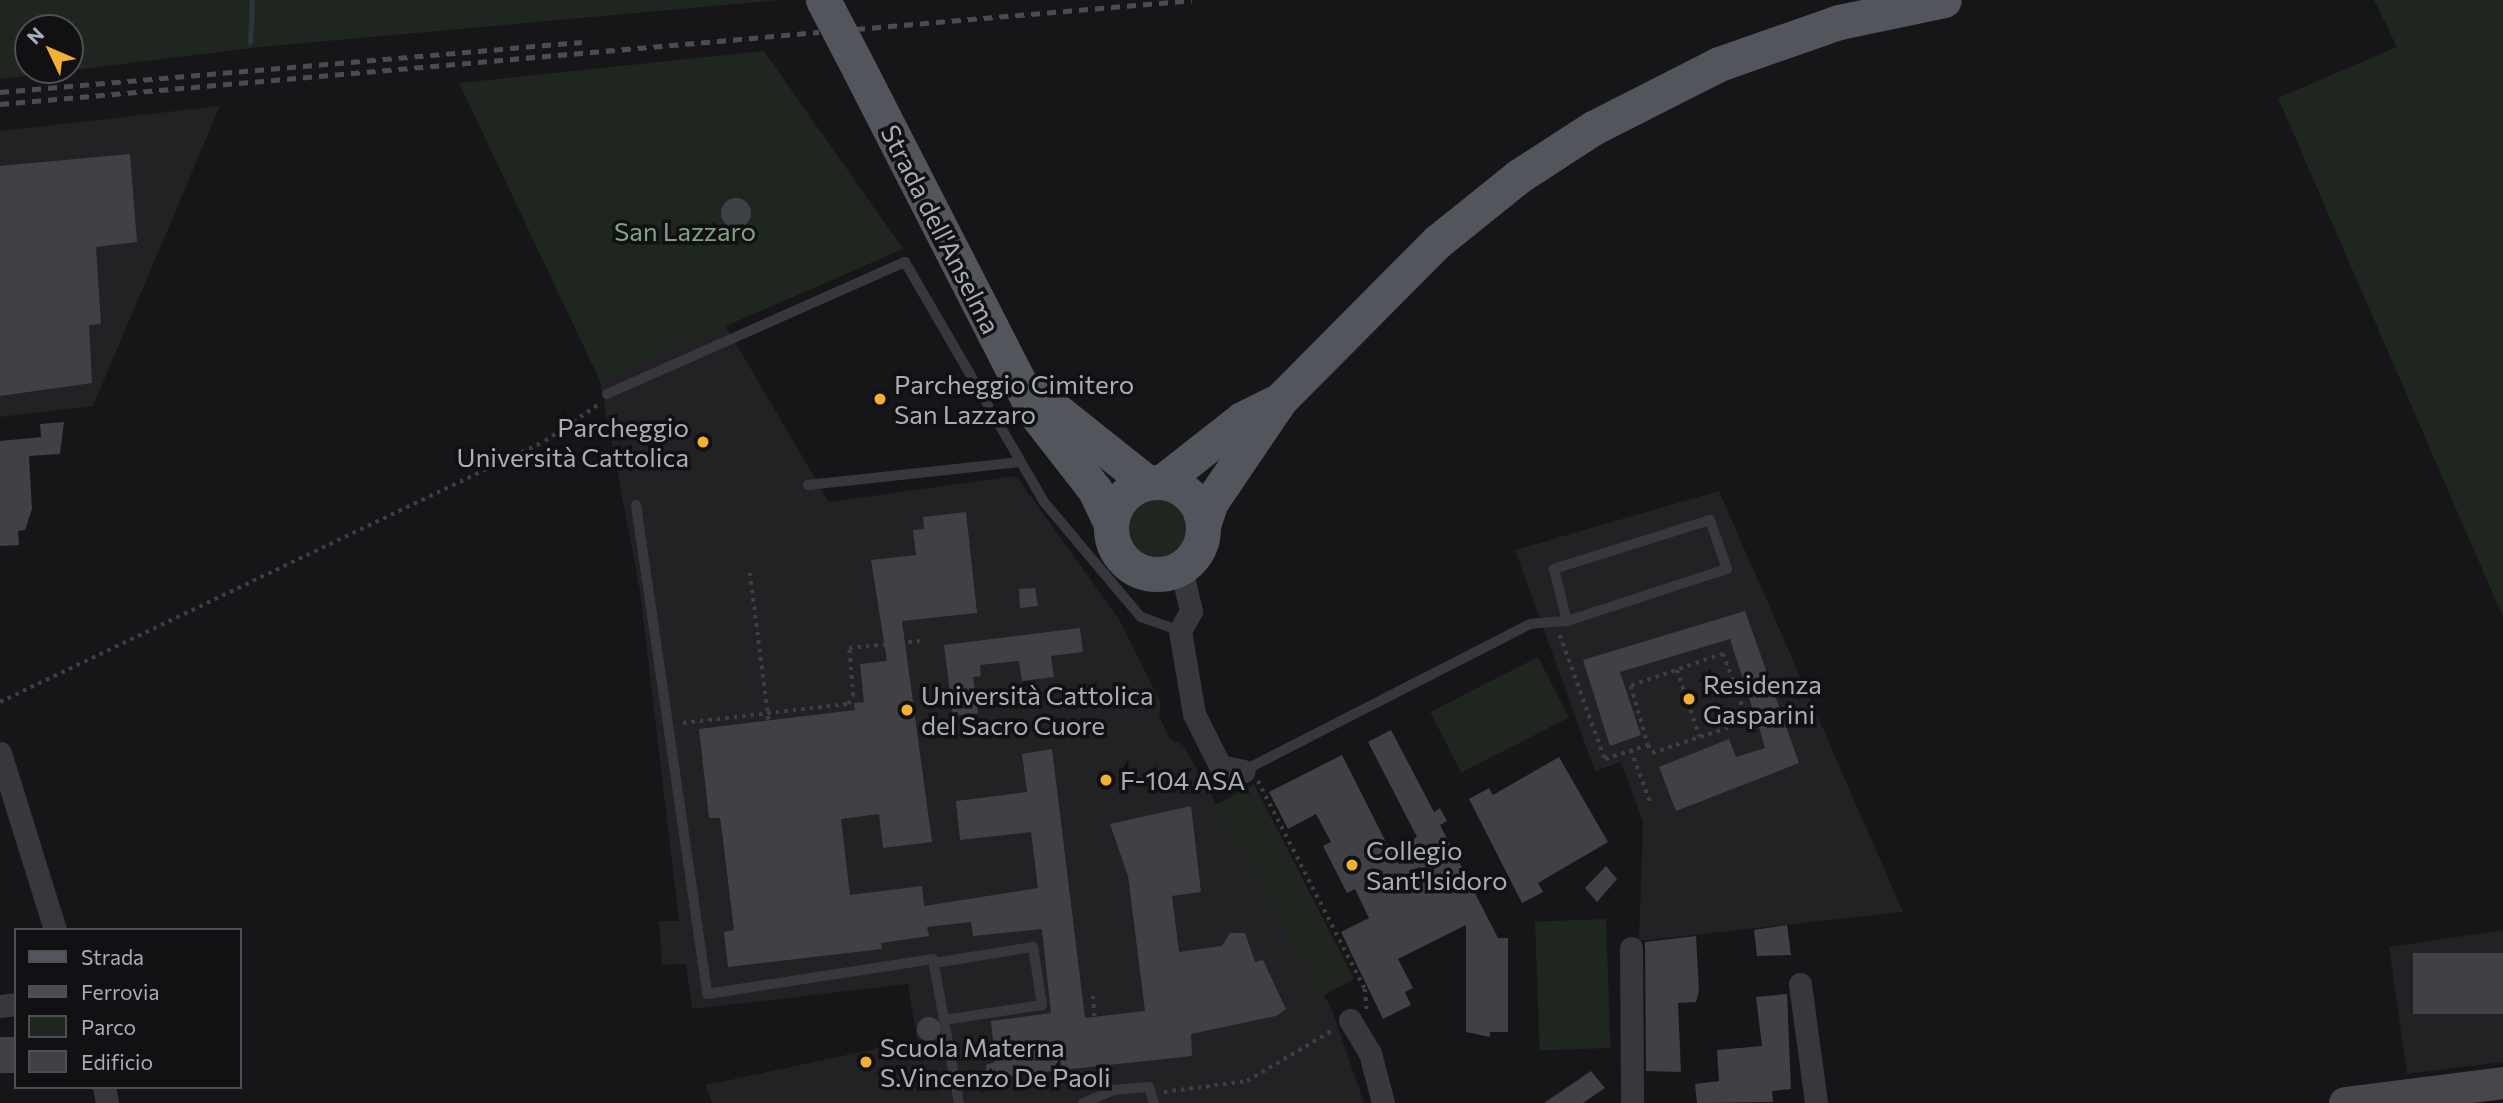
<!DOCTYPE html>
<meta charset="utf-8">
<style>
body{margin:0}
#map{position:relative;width:2503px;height:1103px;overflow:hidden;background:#161618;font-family:Commissioner,sans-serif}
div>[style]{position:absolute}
.built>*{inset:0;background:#222225}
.green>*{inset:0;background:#1e261f;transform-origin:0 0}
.round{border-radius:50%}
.stream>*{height:5px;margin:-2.5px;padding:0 2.5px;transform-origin:2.5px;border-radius:2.5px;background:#2c353c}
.building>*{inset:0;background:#404145;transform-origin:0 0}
.path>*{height:3.5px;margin-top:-1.75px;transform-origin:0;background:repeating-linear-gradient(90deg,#3d3f44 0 3.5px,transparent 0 8.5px)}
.service>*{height:10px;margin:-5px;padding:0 5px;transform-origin:5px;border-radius:5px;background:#37383d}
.minor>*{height:23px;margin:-11.5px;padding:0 11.5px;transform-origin:11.5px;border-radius:11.5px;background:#37383d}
.secondary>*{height:32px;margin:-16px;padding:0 16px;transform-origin:16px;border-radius:16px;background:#45474d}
.primary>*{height:35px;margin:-17.5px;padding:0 17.5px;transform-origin:17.5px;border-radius:17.5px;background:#53555c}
.primary>.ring{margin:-17.5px;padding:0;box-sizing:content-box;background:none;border:35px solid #53555c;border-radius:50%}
.rail>*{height:5px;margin-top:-2.5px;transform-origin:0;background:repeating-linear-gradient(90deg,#4a4c52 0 9px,transparent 0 16px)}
.primary-bridge>*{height:35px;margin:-17.5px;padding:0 17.5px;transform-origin:17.5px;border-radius:17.5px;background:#53555c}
.dots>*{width:19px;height:19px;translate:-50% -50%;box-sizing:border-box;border:4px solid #111113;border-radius:50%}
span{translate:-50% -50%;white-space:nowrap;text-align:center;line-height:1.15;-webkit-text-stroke:7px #111113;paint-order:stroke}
.street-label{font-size:26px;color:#a8adb8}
.park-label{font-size:26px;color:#7fa381}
.poi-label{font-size:26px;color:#a8adb8}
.left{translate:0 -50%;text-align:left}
.right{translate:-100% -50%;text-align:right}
.legend{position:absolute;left:14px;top:928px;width:228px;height:161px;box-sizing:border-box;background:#111113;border:2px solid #4d4f55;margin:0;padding:9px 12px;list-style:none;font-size:21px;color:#a8adb8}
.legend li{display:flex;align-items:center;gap:14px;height:35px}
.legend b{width:35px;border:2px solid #4d4f55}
.north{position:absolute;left:14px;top:14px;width:70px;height:70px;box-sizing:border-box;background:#111113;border:2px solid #4d4f55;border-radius:50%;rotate:314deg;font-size:19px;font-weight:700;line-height:28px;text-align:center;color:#a8adb8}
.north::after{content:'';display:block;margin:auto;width:24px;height:32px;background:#f2b134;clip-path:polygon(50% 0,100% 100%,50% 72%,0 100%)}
</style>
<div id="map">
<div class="built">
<div style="clip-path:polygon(220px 106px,93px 406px,0 417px,0 131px)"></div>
<div style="clip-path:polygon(725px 325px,829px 502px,1016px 476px,1119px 619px,1161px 703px,1159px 716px,1170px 739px,1183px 745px,1332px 1010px,1364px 1103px,712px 1103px,706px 1085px,917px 1040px,908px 984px,692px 1009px,686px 964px,662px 965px,659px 921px,679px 921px,640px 591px,600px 381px)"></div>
<div style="clip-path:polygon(1719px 491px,1903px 912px,1639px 941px,1643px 822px,1621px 762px,1595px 771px,1515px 550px)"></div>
<div style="clip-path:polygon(2503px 930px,2503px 1062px,2407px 1074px,2389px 947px)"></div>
</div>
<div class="green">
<div style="clip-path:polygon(evenodd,0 0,780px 0,260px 47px,0 79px,0 0,28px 28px,70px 28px,70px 70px,28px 70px,28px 28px)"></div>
<div style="clip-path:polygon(2374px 0,2503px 0,2503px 617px,2278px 98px,2397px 47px)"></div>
<div style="clip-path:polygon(764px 51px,903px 249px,600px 381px,459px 83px)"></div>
<div class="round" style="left:1127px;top:495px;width:62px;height:62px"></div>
<div style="left:1538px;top:657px;width:68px;height:121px;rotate:63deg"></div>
<div style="clip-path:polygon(1254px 784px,1354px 979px,1322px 996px,1215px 805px)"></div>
<div style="left:1606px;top:919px;width:129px;height:71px;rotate:88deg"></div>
</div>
<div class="stream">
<div style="left:250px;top:42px;width:42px;rotate:-87.3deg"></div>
</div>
<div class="building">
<div style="clip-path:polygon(130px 154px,137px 242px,96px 247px,101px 324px,89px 325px,92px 383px,0 396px,0 166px)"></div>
<div class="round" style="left:721px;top:198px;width:30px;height:30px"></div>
<div style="clip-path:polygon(64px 422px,60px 454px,29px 456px,32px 509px,25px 530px,18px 531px,19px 545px,0 546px,0 441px,41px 437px,40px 424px)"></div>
<div style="clip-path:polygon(966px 512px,977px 613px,902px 621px,932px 842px,883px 848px,879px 814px,841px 819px,850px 895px,922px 886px,924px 906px,1038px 888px,1031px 832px,960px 840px,956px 801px,1027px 792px,1022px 754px,1052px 749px,1085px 1018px,1145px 1011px,1128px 876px,1110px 824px,1191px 806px,1201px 892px,1172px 896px,1179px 952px,1222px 946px,1230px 933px,1245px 933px,1255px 962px,1263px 960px,1286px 1009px,1276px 1016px,1191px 1034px,1192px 1056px,987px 1078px,986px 1065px,995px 1062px,991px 1021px,1051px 1013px,1042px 929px,973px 936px,971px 922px,927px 927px,929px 936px,881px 943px,882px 949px,728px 967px,724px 932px,734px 930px,722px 832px,720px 818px,709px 818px,699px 729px,855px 710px,854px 703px,864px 702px,860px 664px,887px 661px,871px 560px,916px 555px,913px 530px,924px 529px,923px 517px)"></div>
<div style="clip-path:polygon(1035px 588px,1038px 606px,1020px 608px,1019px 589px)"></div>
<div style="clip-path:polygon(1745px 611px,1799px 763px,1676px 811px,1659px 767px,1729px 739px,1736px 757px,1765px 748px,1759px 727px,1774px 722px,1756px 719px,1730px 639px,1620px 672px,1641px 735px,1610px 746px,1583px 660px)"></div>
<div style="clip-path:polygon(1080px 628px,1083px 652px,1051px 656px,1054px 677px,1022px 681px,1019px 661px,980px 665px,981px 676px,973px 677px,978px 713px,953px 716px,944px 645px)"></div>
<div style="clip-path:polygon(1391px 730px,1434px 812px,1440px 808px,1447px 821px,1440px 825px,1498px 938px,1508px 938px,1508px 1032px,1490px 1032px,1490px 1037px,1466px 1032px,1466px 925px,1398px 959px,1413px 988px,1405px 992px,1411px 1005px,1383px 1019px,1341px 932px,1369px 918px,1355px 889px,1347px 893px,1323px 846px,1331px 842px,1316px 814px,1288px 829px,1269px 792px,1342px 755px,1391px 852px,1417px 837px,1368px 742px)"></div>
<div style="clip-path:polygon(1559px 757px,1608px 842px,1538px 883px,1543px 892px,1522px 903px,1469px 799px,1489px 788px,1493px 795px)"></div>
<div style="clip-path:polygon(1606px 866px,1617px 879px,1597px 902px,1585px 888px)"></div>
<div style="clip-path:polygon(1787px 925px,1791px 955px,1757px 956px,1754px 930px)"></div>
<div style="clip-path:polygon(1696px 936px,1699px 991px,1696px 1002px,1678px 1003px,1681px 1072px,1646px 1071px,1645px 942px)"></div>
<div style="left:2503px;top:953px;width:61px;height:90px;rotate:90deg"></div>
<div style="clip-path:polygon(1787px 994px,1791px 1089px,1772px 1091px,1773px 1102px,1697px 1103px,1695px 1084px,1719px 1081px,1717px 1050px,1762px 1046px,1756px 997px)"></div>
<div class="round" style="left:917px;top:1017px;width:24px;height:24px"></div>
<div style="left:16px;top:1037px;width:36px;height:16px;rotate:90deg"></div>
<div style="clip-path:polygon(1591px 1071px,1605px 1088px,1583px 1103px,1544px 1103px)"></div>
</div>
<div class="path">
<div style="left:750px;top:573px;width:164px;rotate:82.7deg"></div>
<div style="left:1560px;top:635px;width:132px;rotate:70.1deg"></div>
<div style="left:1605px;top:759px;width:45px;rotate:-18deg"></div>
<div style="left:1648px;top:745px;width:9px;rotate:63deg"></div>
<div style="left:1652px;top:753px;width:100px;rotate:-18.6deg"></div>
<div style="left:1747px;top:721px;width:71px;rotate:-109.7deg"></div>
<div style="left:1723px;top:654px;width:97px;rotate:160.8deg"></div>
<div style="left:1631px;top:686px;width:61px;rotate:73.9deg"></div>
<div style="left:1677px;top:670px;width:71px;rotate:71.1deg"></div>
<div style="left:0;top:702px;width:604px;rotate:-25.59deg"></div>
<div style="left:545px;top:441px;width:65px;rotate:-34.4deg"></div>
<div style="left:683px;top:723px;width:166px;rotate:-6.6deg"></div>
<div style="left:848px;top:704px;width:9px;rotate:-58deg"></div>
<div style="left:853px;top:696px;width:48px;rotate:-94.8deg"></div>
<div style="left:849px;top:648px;width:71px;rotate:-5.6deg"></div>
<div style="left:1631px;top:750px;width:58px;rotate:69.7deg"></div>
<div style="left:1258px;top:781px;width:234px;rotate:62.8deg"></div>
<div style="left:1365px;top:989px;width:21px;rotate:85deg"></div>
<div style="left:1093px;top:996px;width:21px;rotate:85deg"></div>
<div style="left:1109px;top:1065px;width:12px;rotate:81deg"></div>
<div style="left:1164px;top:1092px;width:84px;rotate:-7.5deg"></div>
<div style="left:1247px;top:1081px;width:100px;rotate:-30.7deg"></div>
</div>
<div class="service">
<div style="left:607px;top:394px;width:326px;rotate:-23.9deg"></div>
<div style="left:905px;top:262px;width:277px;rotate:59.9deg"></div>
<div style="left:1044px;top:502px;width:150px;rotate:49.9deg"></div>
<div style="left:1141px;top:617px;width:41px;rotate:19.7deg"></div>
<div style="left:808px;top:485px;width:213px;rotate:-6.2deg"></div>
<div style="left:636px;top:505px;width:494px;rotate:81.7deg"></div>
<div style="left:707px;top:994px;width:229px;rotate:-8.8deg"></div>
<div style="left:933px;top:959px;width:146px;rotate:79.8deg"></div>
<div style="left:1243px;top:771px;width:322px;rotate:-27.1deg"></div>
<div style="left:1530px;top:624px;width:37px;rotate:-5deg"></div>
<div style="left:1567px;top:621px;width:168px;rotate:-18deg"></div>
<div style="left:1727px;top:569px;width:52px;rotate:-109.1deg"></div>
<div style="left:1710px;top:520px;width:164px;rotate:162.6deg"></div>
<div style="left:1554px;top:569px;width:54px;rotate:76deg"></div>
<div style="left:934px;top:963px;width:100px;rotate:-9.2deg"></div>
<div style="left:1033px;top:947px;width:59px;rotate:81.2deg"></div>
<div style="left:1042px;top:1005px;width:99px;rotate:171.3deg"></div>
<div style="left:1083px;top:1103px;width:33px;rotate:-23deg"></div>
<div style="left:1113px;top:1090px;width:36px;rotate:-5deg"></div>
<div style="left:1149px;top:1087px;width:17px;rotate:73deg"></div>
</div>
<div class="minor">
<div style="left:1181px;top:568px;width:44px;rotate:76.9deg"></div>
<div style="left:1191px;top:611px;width:23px;rotate:119deg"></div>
<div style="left:1180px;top:631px;width:84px;rotate:80.4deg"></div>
<div style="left:1194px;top:714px;width:58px;rotate:63.4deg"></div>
<div style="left:1220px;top:766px;width:24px;rotate:12deg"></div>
<div style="left:0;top:753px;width:185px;rotate:72.7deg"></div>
<div style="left:1631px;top:948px;width:155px;rotate:89.6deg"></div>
<div style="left:1800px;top:984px;width:120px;rotate:82.3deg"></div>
<div style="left:0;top:1006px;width:16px;rotate:-7deg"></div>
<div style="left:1350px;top:1020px;width:39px;rotate:59deg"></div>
<div style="left:1370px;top:1053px;width:52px;rotate:75.4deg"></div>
<div style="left:104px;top:1087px;width:16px;rotate:79deg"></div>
</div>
<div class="secondary">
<div style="left:2345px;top:1103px;width:159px;rotate:-7.2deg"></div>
</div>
<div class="primary">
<div style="left:859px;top:69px;width:386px;rotate:62.9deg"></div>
<div style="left:1035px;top:413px;width:98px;rotate:52.1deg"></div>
<div style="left:1095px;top:490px;width:35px;rotate:65deg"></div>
<div style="left:1042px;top:399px;width:130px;rotate:38.5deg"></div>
<div style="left:1163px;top:481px;width:100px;rotate:-38.1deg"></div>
<div style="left:1242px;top:419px;width:42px;rotate:-26.6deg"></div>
<div class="ring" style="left:1111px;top:482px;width:57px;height:57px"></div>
<div style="left:1203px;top:525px;width:24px;rotate:-71deg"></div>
<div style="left:1211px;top:502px;width:123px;rotate:-55.9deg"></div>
<div style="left:1280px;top:400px;width:223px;rotate:-45.2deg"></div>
<div style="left:1437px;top:242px;width:105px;rotate:-38.8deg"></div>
<div style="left:1519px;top:176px;width:88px;rotate:-33deg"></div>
<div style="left:1593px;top:128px;width:141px;rotate:-26.9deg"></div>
<div style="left:1719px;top:64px;width:127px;rotate:-19.3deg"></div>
<div style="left:1839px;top:22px;width:107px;rotate:-11.8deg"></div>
</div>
<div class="rail">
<div style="left:856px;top:29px;width:337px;rotate:-4.9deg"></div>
<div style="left:0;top:92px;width:584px;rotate:-4.91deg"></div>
<div style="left:0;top:104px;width:822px;rotate:-5.02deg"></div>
</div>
<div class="primary-bridge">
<div style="left:823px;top:0;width:78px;rotate:62.4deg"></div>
</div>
<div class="dots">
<div style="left:880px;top:399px;background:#f2b134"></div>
<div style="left:703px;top:442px;background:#f2b134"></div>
<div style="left:1689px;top:699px;background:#f2b134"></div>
<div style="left:907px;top:710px;background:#f2b134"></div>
<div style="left:1106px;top:780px;background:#f2b134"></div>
<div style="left:1352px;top:865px;background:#f2b134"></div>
<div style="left:866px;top:1062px;background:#f2b134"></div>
</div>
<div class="street-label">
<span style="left:941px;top:229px;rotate:63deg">Strada dell'Anselma</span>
</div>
<div class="park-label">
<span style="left:685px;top:231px">San Lazzaro</span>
</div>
<div class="poi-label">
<span class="left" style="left:894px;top:399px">Parcheggio Cimitero<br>San Lazzaro</span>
<span class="right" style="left:689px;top:442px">Parcheggio<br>Università Cattolica</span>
<span class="left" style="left:1703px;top:699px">Residenza<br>Gasparini</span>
<span class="left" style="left:921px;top:710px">Università Cattolica<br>del Sacro Cuore</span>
<span class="left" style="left:1120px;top:780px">F-104 ASA</span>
<span class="left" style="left:1366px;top:865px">Collegio<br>Sant'Isidoro</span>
<span class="left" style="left:880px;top:1062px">Scuola Materna<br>S.Vincenzo De Paoli</span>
</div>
<ul class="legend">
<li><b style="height:9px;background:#53555c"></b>Strada</li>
<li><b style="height:9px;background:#4a4c52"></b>Ferrovia</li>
<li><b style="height:19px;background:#1e261f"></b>Parco</li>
<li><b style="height:19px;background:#404145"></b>Edificio</li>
</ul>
<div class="north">N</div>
</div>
